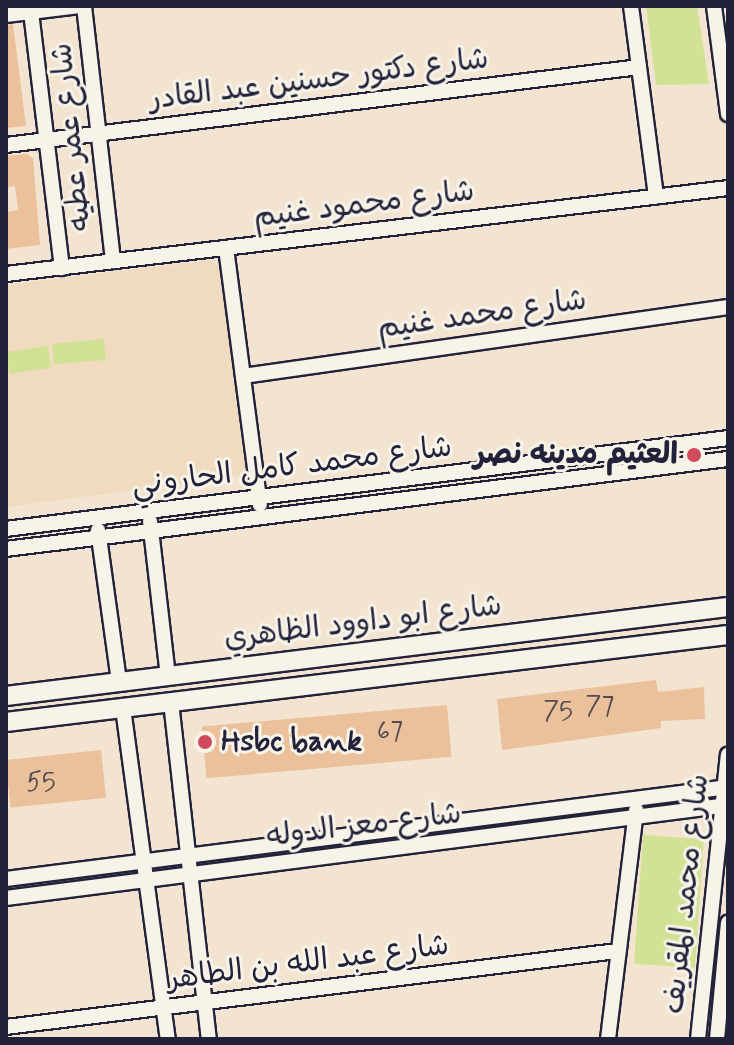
<!DOCTYPE html>
<meta charset="utf-8">
<style>
body{margin:0}
#map{position:relative;width:734px;height:1045px;overflow:hidden;background:#f3e4d1;font-family:Mynerve,"Playpen Sans Arabic",sans-serif}
div>[style]{position:absolute}
.built>*{inset:0;background:#f0dac0}
.green>*{inset:0;background:#d2e295;transform-origin:0 0}
.building>*{inset:0;background:#eac19a;transform-origin:0 0}
.roads{filter:drop-shadow(2px 0 #22223b) drop-shadow(-2px 0 #22223b) drop-shadow(0 2px #22223b) drop-shadow(0 -2px #22223b)}
.street>*{height:14px;margin:-7px;padding:0 7px;transform-origin:7px;border-radius:7px;background:#f7f3e8}
.secondary>*{height:18px;margin:-9px;padding:0 9px;transform-origin:9px;border-radius:9px;background:#f7f3e8}
.dots>*{width:22px;height:22px;translate:-50% -50%;box-sizing:border-box;border:4px solid #f7f3e8;border-radius:50%}
span{translate:-50% -50%;white-space:nowrap;text-align:center;line-height:1.15;-webkit-text-stroke:6px #f7f3e8;paint-order:stroke}
.number-label{font-size:26px;color:#544a53}
.number-label span{-webkit-text-stroke-width:0}
.street-label{font-size:30px;color:#22223b}
.poi-label{font-size:30px;color:#22223b;font-weight:700}
.right{translate:-100% -50%;text-align:right}
.left{translate:0 -50%;text-align:left}
.frame{position:absolute;inset:0;border:8px solid #22223b;pointer-events:none}
</style>
<div id="map">
<div class="built">
<div style="clip-path:polygon(210px 260px,220px 266px,245px 469px,239px 476px,7px 507px,6px 285px)"></div>
</div>
<div class="green">
<div style="clip-path:polygon(646px 6px,697px 6px,709px 84px,656px 85px)"></div>
<div style="left:104px;top:339px;width:21px;height:52px;rotate:85deg"></div>
<div style="left:48px;top:346px;width:22px;height:42px;rotate:82deg"></div>
<div style="left:643px;top:835px;width:61px;height:129px;rotate:4deg"></div>
</div>
<div class="building">
<div style="clip-path:polygon(13px 24px,26px 126px,6px 128px,6px 25px)"></div>
<div style="clip-path:polygon(26px 154px,33px 158px,40px 245px,6px 249px,6px 212px,18px 210px,15px 186px,7px 187px,6px 156px)"></div>
<div style="clip-path:polygon(656px 680px,658px 692px,704px 687px,705px 719px,661px 721px,661px 728px,502px 750px,497px 699px)"></div>
<div style="left:447px;top:705px;width:52px;height:246px;rotate:85deg"></div>
<div style="left:101px;top:750px;width:48px;height:96px;rotate:84deg"></div>
</div>
<div class="roads">
<div class="street">
<div style="left:84px;top:6px;width:257px;rotate:83.5deg"></div>
<div style="left:631px;top:6px;width:192px;rotate:82.5deg"></div>
<div style="left:714px;top:6px;width:109px;rotate:82.6deg"></div>
<div style="left:31px;top:12px;width:258px;rotate:83.1deg"></div>
<div style="left:6px;top:15px;width:74px;rotate:-7deg"></div>
<div style="left:6px;top:145px;width:638px;rotate:-7.02deg"></div>
<div style="left:226px;top:248px;width:259px;rotate:82.5deg"></div>
<div style="left:6px;top:274px;width:727px;rotate:-6.79deg"></div>
<div style="left:243px;top:376px;width:490px;rotate:-8.1deg"></div>
<div style="left:150px;top:521px;width:156px;rotate:83.4deg"></div>
<div style="left:6px;top:529px;width:728px;rotate:-7.18deg"></div>
<div style="left:98px;top:530px;width:153px;rotate:82.1deg"></div>
<div style="left:6px;top:549px;width:728px;rotate:-7.11deg"></div>
<div style="left:171px;top:702px;width:339px;rotate:83.6deg"></div>
<div style="left:123px;top:708px;width:334px;rotate:82.3deg"></div>
<div style="left:6px;top:879px;width:728px;rotate:-7.26deg"></div>
<div style="left:6px;top:898px;width:728px;rotate:-7.34deg"></div>
<div style="left:6px;top:1027px;width:616px;rotate:-7.09deg"></div>
<div style="left:608px;top:1039px;width:231px;rotate:-83deg"></div>
<div style="left:698px;top:1039px;width:286px;rotate:-84deg"></div>
<div style="left:717px;top:1039px;width:117px;rotate:-84.6deg"></div>
</div>
<div class="secondary">
<div style="left:6px;top:696px;width:727px;rotate:-7.03deg"></div>
<div style="left:6px;top:722px;width:727px;rotate:-6.87deg"></div>
</div>
</div>
<div class="dots">
<div style="left:694px;top:455px;background:#d1495b"></div>
<div style="left:205px;top:742px;background:#d1495b"></div>
</div>
<div class="number-label">
<span style="left:600px;top:708px">77</span>
<span style="left:558px;top:713px">75</span>
<span style="left:390px;top:733px">67</span>
<span style="left:41px;top:784px">55</span>
</div>
<div class="street-label">
<span style="left:319px;top:80px;rotate:-7deg">شارع دكتور حسنين عبد القادر</span>
<span style="left:72px;top:137px;rotate:-96deg">شارع عمر عطيه</span>
<span style="left:364px;top:205px;rotate:-7deg">شارع محمود غنيم</span>
<span style="left:482px;top:315px;rotate:-8deg">شارع محمد غنيم</span>
<span style="left:292px;top:467px;rotate:-7deg">شارع محمد كامل الحاروني</span>
<span style="left:363px;top:623px;rotate:-7deg">شارع ابو داوود الظاهري</span>
<span style="left:364px;top:826px;rotate:-7deg">شارع معز الدوله</span>
<span style="left:687px;top:894px;rotate:-84deg">شارع محمد المقريف</span>
<span style="left:308px;top:963px;rotate:-7deg">شارع عبد الله بن الطاهر</span>
</div>
<div class="poi-label">
<span class="right" style="left:678px;top:455px">العثيم مدينه نصر</span>
<span class="left" style="left:221px;top:742px">Hsbc bank</span>
</div>
<div class="frame"></div>
</div>
